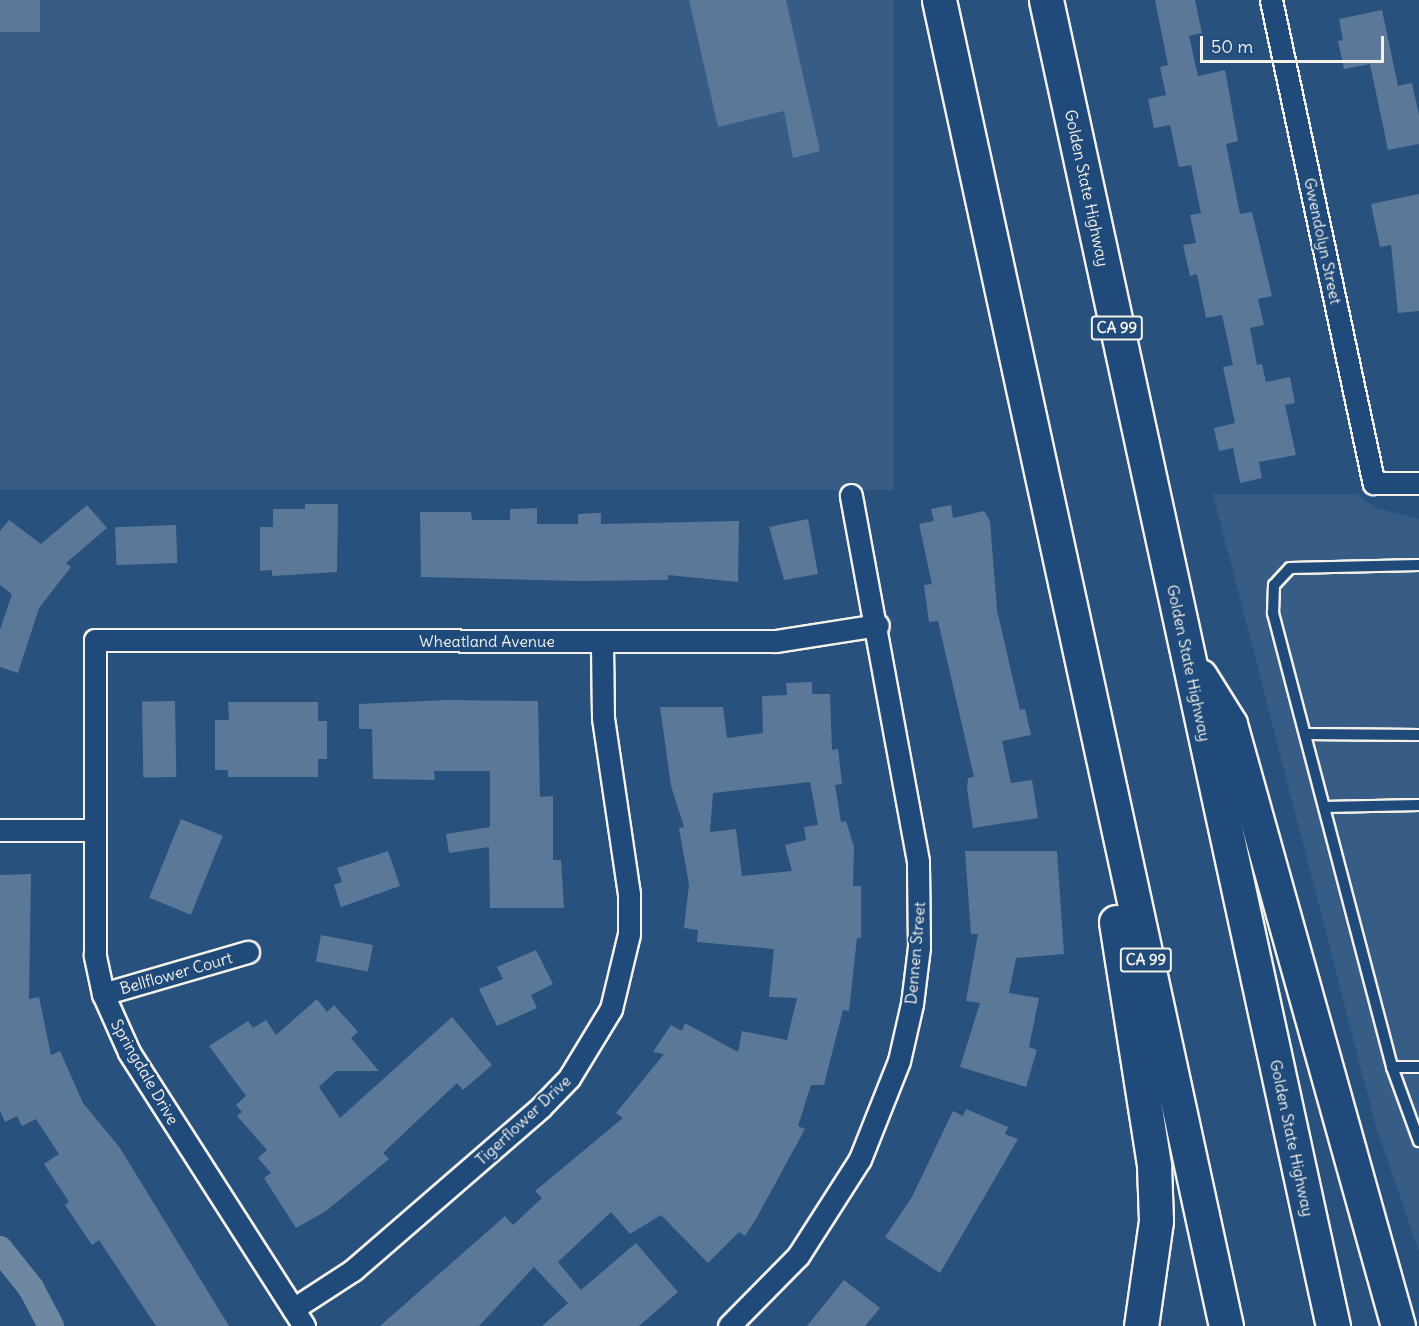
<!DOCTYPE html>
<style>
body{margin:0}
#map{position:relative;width:1419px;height:1326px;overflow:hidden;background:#28517e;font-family:Delius,sans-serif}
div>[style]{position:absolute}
.built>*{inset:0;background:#375d86;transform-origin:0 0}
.canal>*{height:26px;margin:-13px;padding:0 13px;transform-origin:13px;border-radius:13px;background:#6e88a2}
.building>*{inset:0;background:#5b7899;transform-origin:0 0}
.roads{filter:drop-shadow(2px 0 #f4f1e8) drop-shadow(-2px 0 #f4f1e8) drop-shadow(0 2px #f4f1e8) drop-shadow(0 -2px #f4f1e8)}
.service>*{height:10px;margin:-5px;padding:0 5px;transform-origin:5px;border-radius:5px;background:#1f4a7a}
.minor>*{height:21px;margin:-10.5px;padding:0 10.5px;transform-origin:10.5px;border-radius:10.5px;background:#1f4a7a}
.motorway>*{height:33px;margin:-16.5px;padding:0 16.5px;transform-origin:16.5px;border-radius:16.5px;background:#1f4a7a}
span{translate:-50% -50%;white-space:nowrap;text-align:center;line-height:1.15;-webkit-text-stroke:4.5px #1f4a7a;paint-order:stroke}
.shield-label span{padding:2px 4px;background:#1f4a7a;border:2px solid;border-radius:4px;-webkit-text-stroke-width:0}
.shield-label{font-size:15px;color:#f4f1e8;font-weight:700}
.street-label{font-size:16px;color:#f4f1e8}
.scale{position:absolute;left:1200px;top:36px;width:184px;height:27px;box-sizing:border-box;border:3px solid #f4f1e8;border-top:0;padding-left:8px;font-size:18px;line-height:21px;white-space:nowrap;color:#f4f1e8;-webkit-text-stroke:4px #1f4a7a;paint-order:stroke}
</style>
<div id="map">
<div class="built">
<div style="left:0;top:0;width:894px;height:490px"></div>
<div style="clip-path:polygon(1213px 494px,1357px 494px,1376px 508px,1419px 519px,1419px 1252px,1376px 1127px)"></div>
</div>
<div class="canal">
<div style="left:0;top:1249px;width:50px;rotate:51.5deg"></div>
<div style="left:31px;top:1288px;width:43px;rotate:62.2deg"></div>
</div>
<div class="building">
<div style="left:0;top:0;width:40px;height:32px"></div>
<div style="clip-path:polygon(689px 0,786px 0,820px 151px,793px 158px,784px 111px,718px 127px)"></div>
<div style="clip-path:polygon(1155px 0,1195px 0,1202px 33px,1189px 36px,1198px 76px,1225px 70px,1238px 141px,1226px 144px,1240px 214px,1252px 212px,1272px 296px,1258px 299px,1264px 325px,1250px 328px,1257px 365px,1262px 364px,1266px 382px,1290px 377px,1295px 403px,1285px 405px,1296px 455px,1259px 462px,1262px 478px,1240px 483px,1233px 448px,1219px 451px,1214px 428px,1235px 423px,1223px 367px,1233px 365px,1222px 315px,1206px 318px,1197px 274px,1190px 276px,1183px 245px,1196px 243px,1190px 215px,1201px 213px,1191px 165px,1179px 167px,1170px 125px,1154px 128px,1148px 99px,1166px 95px,1160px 67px,1168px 65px)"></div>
<div style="clip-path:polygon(1382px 10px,1398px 86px,1412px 83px,1419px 115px,1419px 144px,1388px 150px,1370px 64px,1344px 69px,1338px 41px,1343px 40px,1339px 19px)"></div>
<div style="clip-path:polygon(1419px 194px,1419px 311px,1398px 313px,1391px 245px,1380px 247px,1371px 204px)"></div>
<div style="clip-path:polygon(305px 504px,338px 504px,337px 572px,272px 576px,272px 570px,260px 571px,260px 527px,273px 527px,273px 509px,305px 509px)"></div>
<div style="clip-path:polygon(87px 505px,107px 528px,66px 563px,71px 567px,39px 608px,18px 673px,0 667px,0 630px,12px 594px,0 585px,0 531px,9px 520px,41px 544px)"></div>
<div style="clip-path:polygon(951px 505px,953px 518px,984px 511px,990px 521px,997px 610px,1020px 710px,1025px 709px,1031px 735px,1002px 741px,1011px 783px,1032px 780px,1038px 818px,973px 828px,967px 788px,968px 778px,974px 777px,938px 621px,929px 622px,924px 585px,932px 584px,919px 524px,934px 521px,931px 509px)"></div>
<div style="clip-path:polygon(537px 508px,537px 524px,578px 524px,578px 514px,601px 513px,601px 524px,739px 521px,738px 582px,668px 575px,668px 580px,578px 581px,421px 577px,420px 512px,471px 512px,472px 520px,510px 520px,510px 509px)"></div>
<div style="clip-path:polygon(808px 519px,818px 574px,784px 580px,769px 527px)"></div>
<div style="left:176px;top:525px;width:38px;height:61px;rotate:88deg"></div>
<div style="clip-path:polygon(evenodd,812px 682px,812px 694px,830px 694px,832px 750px,838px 749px,842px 784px,835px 785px,841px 822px,846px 821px,854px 847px,853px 886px,861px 886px,861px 938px,857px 938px,849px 1011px,843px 1010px,824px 1085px,811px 1085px,798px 1126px,805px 1129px,756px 1219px,745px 1236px,739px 1232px,708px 1263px,661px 1215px,630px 1234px,611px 1212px,558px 1262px,581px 1290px,636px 1243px,678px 1292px,639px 1326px,542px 1326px,568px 1303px,534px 1267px,479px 1326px,380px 1326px,505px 1216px,513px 1225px,542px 1198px,535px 1191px,623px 1118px,616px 1113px,664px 1054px,653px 1052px,671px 1025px,682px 1031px,685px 1023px,738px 1052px,742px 1031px,787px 1040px,797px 998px,769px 997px,774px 949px,697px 942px,698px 930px,684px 928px,689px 885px,679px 828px,684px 827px,671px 786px,660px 707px,723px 707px,727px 738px,763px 733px,762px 696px,787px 695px,786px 683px,812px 682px,810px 782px,818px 825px,804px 827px,806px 840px,785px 845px,792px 871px,742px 876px,736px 829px,710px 832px,713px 793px,810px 782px)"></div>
<div style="clip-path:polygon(446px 700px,538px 701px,540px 797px,553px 796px,553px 860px,561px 860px,564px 908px,490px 908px,489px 847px,449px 853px,446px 834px,490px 827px,490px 771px,434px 771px,435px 780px,373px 779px,372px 729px,359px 729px,359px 704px)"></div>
<div style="left:175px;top:701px;width:76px;height:33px;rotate:89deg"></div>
<div style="clip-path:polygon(228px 702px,318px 702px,318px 721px,327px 721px,327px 759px,318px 759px,318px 777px,228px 777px,228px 770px,215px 770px,215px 720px,229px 720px)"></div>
<div style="left:181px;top:819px;width:45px;height:85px;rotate:22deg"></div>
<div style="clip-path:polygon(388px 851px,400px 886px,341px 907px,334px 885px,342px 882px,337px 868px)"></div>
<div style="clip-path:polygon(965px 851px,1057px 851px,1064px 954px,1016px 958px,1009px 993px,1039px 998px,1029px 1047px,1037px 1050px,1026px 1087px,960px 1067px,980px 1003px,966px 1001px,978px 934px,971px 934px)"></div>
<div style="clip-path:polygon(31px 874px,29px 999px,39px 997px,51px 1055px,60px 1051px,83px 1103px,120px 1148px,229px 1326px,156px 1326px,99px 1240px,92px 1245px,65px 1205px,69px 1202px,44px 1164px,59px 1154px,36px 1119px,22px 1126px,17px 1116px,5px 1122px,0 1111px,0 875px)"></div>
<div style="left:321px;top:935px;width:53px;height:27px;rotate:11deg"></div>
<div style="clip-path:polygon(536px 950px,553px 984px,531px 995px,537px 1008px,497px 1026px,479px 989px,503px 979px,497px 967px)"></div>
<div style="clip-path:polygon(317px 999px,327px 1012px,334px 1005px,358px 1032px,351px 1038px,379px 1071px,336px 1071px,319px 1087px,340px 1118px,452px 1017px,492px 1065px,463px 1090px,457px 1083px,383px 1153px,389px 1159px,326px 1211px,296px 1228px,264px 1178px,271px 1173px,258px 1158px,267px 1150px,237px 1116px,242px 1112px,236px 1105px,246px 1096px,209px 1046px,248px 1021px,253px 1028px,266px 1020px,276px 1035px)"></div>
<div style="clip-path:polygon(966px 1109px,1008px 1127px,1005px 1134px,1018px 1139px,940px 1273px,885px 1237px,912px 1197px,953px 1111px,963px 1116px)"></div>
<div style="clip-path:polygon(844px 1280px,880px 1308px,865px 1326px,807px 1326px)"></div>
</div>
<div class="roads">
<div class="service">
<div style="left:1419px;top:565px;width:129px;rotate:178.7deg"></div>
<div style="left:1290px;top:568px;width:23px;rotate:133deg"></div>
<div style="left:1274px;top:585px;width:28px;rotate:92deg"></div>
<div style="left:1273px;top:613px;width:469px;rotate:75.3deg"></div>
<div style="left:1392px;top:1067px;width:79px;rotate:70deg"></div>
<div style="left:1305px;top:734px;width:114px;rotate:0.5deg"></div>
<div style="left:1324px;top:807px;width:95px;rotate:-1.2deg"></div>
<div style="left:1392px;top:1067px;width:27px"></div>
</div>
<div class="minor">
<div style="left:1271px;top:0;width:494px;rotate:78deg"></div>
<div style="left:1374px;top:483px;width:45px"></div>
<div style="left:0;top:830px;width:94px"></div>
<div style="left:103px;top:994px;width:151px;rotate:-16.2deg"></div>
<div style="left:293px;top:1309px;width:72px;rotate:-33deg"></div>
<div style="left:353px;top:1270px;width:249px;rotate:-40.9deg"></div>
<div style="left:541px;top:1107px;width:40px;rotate:-46deg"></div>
<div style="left:569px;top:1078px;width:81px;rotate:-58.7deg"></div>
<div style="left:611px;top:1009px;width:77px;rotate:-76.5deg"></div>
<div style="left:629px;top:934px;width:40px;rotate:-90deg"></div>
<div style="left:629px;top:894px;width:179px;rotate:-98.4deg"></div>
<div style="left:603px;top:717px;width:76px;rotate:-90.8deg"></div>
<div style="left:304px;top:1326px;width:325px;rotate:-122.6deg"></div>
<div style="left:129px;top:1052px;width:64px;rotate:-114.1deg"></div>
<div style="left:103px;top:994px;width:40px;rotate:-102deg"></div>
<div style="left:95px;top:955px;width:315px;rotate:-90deg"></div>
<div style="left:95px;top:640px;width:681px;rotate:0.08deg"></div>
<div style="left:776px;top:641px;width:103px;rotate:-8.9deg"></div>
<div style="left:729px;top:1326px;width:98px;rotate:-45.4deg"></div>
<div style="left:798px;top:1256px;width:115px;rotate:-57.4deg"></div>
<div style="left:860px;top:1159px;width:105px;rotate:-68.3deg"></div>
<div style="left:899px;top:1061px;width:58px;rotate:-77.2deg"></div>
<div style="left:912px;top:1004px;width:57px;rotate:-83deg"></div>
<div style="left:919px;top:947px;width:86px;rotate:-90.7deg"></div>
<div style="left:918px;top:861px;width:372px;rotate:-100.4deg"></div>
</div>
<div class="motorway">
<div style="left:939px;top:0;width:1357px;rotate:77.79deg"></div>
<div style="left:1046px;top:0;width:1357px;rotate:77.79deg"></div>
<div style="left:1200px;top:676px;width:57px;rotate:58deg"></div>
<div style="left:1230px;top:724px;width:625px;rotate:74.41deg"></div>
<div style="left:1116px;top:922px;width:247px;rotate:81.1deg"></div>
<div style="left:1154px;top:1166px;width:55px;rotate:87.9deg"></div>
<div style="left:1156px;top:1221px;width:106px;rotate:98.1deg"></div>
</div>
</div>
<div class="shield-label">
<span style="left:1117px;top:328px">CA 99</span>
<span style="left:1146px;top:960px">CA 99</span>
</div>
<div class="street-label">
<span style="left:1087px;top:188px;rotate:78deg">Golden State Highway</span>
<span style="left:1323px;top:241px;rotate:78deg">Gwendolyn Street</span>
<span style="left:487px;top:641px">Wheatland Avenue</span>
<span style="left:1189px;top:663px;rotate:78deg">Golden State Highway</span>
<span style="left:915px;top:953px;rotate:-85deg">Dennen Street</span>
<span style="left:176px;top:973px;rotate:-16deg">Bellflower Court</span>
<span style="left:145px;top:1072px;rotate:60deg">Springdale Drive</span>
<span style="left:523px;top:1120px;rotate:-43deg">Tigerflower Drive</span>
<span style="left:1292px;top:1138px;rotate:78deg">Golden State Highway</span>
</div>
<div class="scale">50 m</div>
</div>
